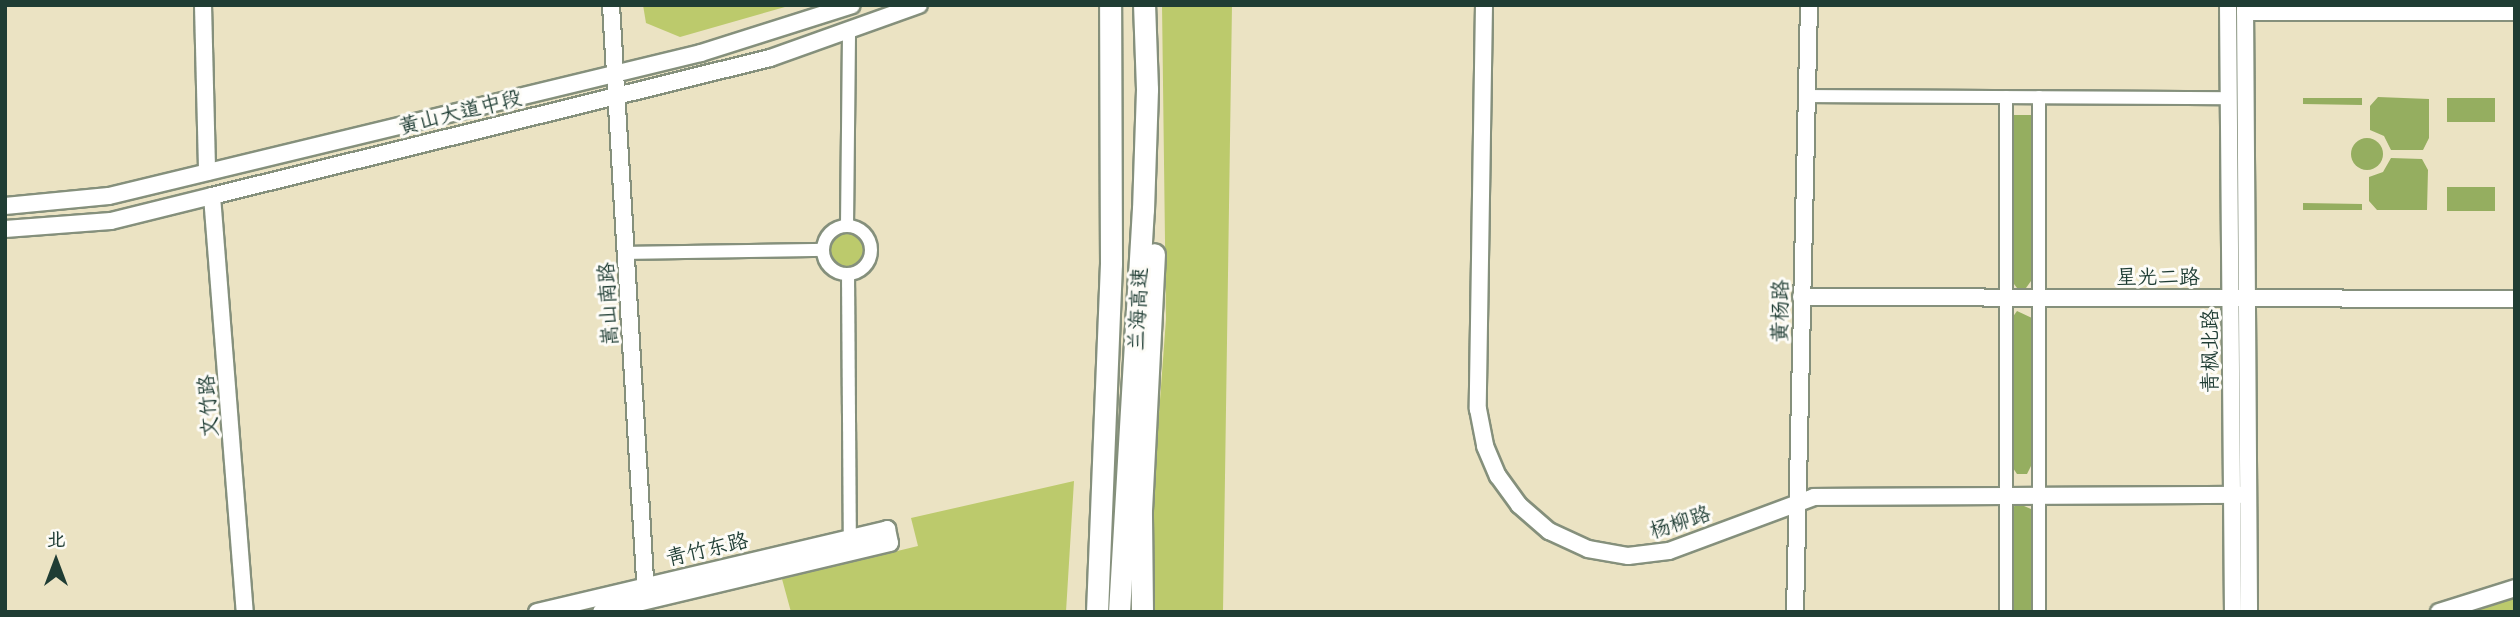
<!DOCTYPE html>
<meta charset="utf-8">
<style>
body{margin:0}
#map{position:relative;width:2520px;height:617px;overflow:hidden;background:#ebe3c3;font-family:"Comic Neue","LXGW WenKai TC",sans-serif}
div>[style]{position:absolute}
.green>*{inset:0;background:#bcca6c}
.round{border-radius:50%}
.forest>*{inset:0;background:#95ae60;transform-origin:0 0}
.roads{filter:drop-shadow(2px 0 #85907c) drop-shadow(-2px 0 #85907c) drop-shadow(0 2px #85907c) drop-shadow(0 -2px #85907c)}
.street>*{height:12px;margin:-6px;padding:0 6px;transform-origin:6px;border-radius:6px;background:#fff}
.street>.ring{margin:-6px;padding:0;box-sizing:content-box;background:none;border:12px solid #fff;border-radius:50%}
.secondary>*{height:16px;margin:-8px;padding:0 8px;transform-origin:8px;border-radius:8px;background:#fff}
.highway>*{height:21px;margin:-10.5px;padding:0 10.5px;transform-origin:10.5px;border-radius:10.5px;background:#fff}
span{translate:-50% -50%;white-space:nowrap;text-align:center;line-height:1.15;-webkit-text-stroke:6px #fdfcf7;paint-order:stroke}
.street-label{font-size:21px;color:#1f3d34}
.frame{position:absolute;inset:0;border:7px solid #1f3d34;pointer-events:none}
.north{position:absolute;left:21px;top:526px;width:70px;height:70px;-webkit-text-stroke:5px #fdfcf7;paint-order:stroke;rotate:0deg;font-size:19px;font-weight:700;line-height:28px;text-align:center;color:#1f3d34}
.north::after{content:'';display:block;margin:auto;width:24px;height:32px;background:#1f3d34;clip-path:polygon(50% 0,100% 100%,50% 72%,0 100%)}
</style>
<div id="map">
<div class="green">
<div style="clip-path:polygon(643px 5px,792px 5px,680px 37px,646px 23px)"></div>
<div style="clip-path:polygon(1162px 5px,1232px 5px,1223px 612px,1151px 612px,1152px 508px,1166px 319px)"></div>
<div class="round" style="left:830px;top:233px;width:34px;height:34px"></div>
<div style="clip-path:polygon(1074px 481px,1066px 612px,791px 612px,782px 579px,918px 546px,911px 518px)"></div>
<div style="clip-path:polygon(2515px 595px,2515px 612px,2457px 612px)"></div>
</div>
<div class="forest">
<div style="clip-path:polygon(2378px 97px,2429px 99px,2429px 138px,2423px 150px,2391px 150px,2384px 136px,2370px 130px,2370px 106px)"></div>
<div style="clip-path:polygon(2303px 98px,2362px 98px,2362px 105px,2303px 104px)"></div>
<div style="left:2447px;top:98px;width:48px;height:24px"></div>
<div style="clip-path:polygon(2012px 115px,2031px 115px,2031px 281px,2026px 288px,2017px 288px,2011px 280px)"></div>
<div class="round" style="left:2351px;top:138px;width:32px;height:32px"></div>
<div style="clip-path:polygon(2391px 158px,2422px 159px,2428px 170px,2427px 210px,2377px 210px,2369px 201px,2369px 177px,2383px 172px)"></div>
<div style="left:2447px;top:187px;width:48px;height:24px"></div>
<div style="clip-path:polygon(2303px 203px,2362px 204px,2362px 210px,2303px 210px)"></div>
<div style="clip-path:polygon(2017px 311px,2032px 318px,2032px 464px,2027px 474px,2017px 474px,2011px 465px,2012px 318px)"></div>
<div style="clip-path:polygon(2017px 503px,2031px 509px,2032px 612px,2012px 612px,2012px 509px)"></div>
</div>
<div class="roads">
<div class="street">
<div style="left:1807px;top:96px;width:421px;rotate:0.3deg"></div>
<div style="left:2006px;top:97px;width:515px;rotate:90deg"></div>
<div style="left:2039px;top:97px;width:515px;rotate:90deg"></div>
<div class="ring" style="left:823px;top:226px;width:36px;height:36px"></div>
<div style="left:847px;top:226px;width:196px;rotate:-89.4deg"></div>
<div style="left:627px;top:253px;width:196px;rotate:-0.9deg"></div>
<div style="left:848px;top:274px;width:273px;rotate:89.6deg"></div>
</div>
<div class="secondary">
<div style="left:203px;top:5px;width:167px;rotate:88.6deg"></div>
<div style="left:611px;top:5px;width:591px;rotate:86.61deg"></div>
<div style="left:1484px;top:5px;width:404px;rotate:90.9deg"></div>
<div style="left:1478px;top:409px;width:38px;rotate:79deg"></div>
<div style="left:1485px;top:446px;width:33px;rotate:67deg"></div>
<div style="left:1498px;top:476px;width:36px;rotate:54deg"></div>
<div style="left:1519px;top:505px;width:40px;rotate:41deg"></div>
<div style="left:1549px;top:531px;width:43px;rotate:24.8deg"></div>
<div style="left:1588px;top:549px;width:41px;rotate:9.9deg"></div>
<div style="left:1628px;top:556px;width:41px;rotate:-7deg"></div>
<div style="left:1669px;top:551px;width:155px;rotate:-20.4deg"></div>
<div style="left:1814px;top:497px;width:433px;rotate:-0.3deg"></div>
<div style="left:2228px;top:5px;width:607px;rotate:89.53deg"></div>
<div style="left:2245px;top:5px;width:607px;rotate:89.62deg"></div>
<div style="left:2245px;top:12px;width:270px"></div>
<div style="left:212px;top:196px;width:417px;rotate:85.5deg"></div>
<div style="left:5px;top:206px;width:104px;rotate:-5.5deg"></div>
<div style="left:109px;top:196px;width:609px;rotate:-13.58deg"></div>
<div style="left:701px;top:53px;width:158px;rotate:-17.6deg"></div>
<div style="left:5px;top:229px;width:106px;rotate:-4.3deg"></div>
<div style="left:111px;top:221px;width:104px;rotate:-13.9deg"></div>
<div style="left:212px;top:196px;width:575px;rotate:-13.89deg"></div>
<div style="left:770px;top:58px;width:158px;rotate:-19.6deg"></div>
<div style="left:1801px;top:297px;width:714px;rotate:0.16deg"></div>
<div style="left:537px;top:612px;width:360px;rotate:-13.3deg"></div>
<div style="left:887px;top:529px;width:14px;rotate:78deg"></div>
<div style="left:890px;top:543px;width:297px;rotate:166.6deg"></div>
<div style="left:1795px;top:612px;width:607px;rotate:-88.68deg"></div>
<div style="left:2439px;top:612px;width:80px;rotate:-17.5deg"></div>
</div>
<div class="highway">
<div style="left:1097px;top:612px;width:349px;rotate:-87.7deg"></div>
<div style="left:1111px;top:263px;width:258px;rotate:-90.2deg"></div>
<div style="left:1119px;top:612px;width:403px;rotate:-86.6deg"></div>
<div style="left:1143px;top:210px;width:121px;rotate:-88.1deg"></div>
<div style="left:1147px;top:89px;width:84px;rotate:-92deg"></div>
<div style="left:1142px;top:612px;width:102px;rotate:-90.6deg"></div>
<div style="left:1141px;top:510px;width:256px;rotate:-87.1deg"></div>
</div>
</div>
<div class="street-label">
<span style="left:460px;top:112px;rotate:-14deg">黄山大道中段</span>
<span style="left:2158px;top:277px">星光二路</span>
<span style="left:608px;top:304px;rotate:-93deg">嵩山南路</span>
<span style="left:1138px;top:309px;rotate:-87deg">兰海高速</span>
<span style="left:1780px;top:311px;rotate:-89deg">黄杨路</span>
<span style="left:2210px;top:351px;rotate:-90deg">青枫北路</span>
<span style="left:208px;top:406px;rotate:-94deg">文竹路</span>
<span style="left:1680px;top:522px;rotate:-18deg">杨柳路</span>
<span style="left:707px;top:549px;rotate:-13deg">青竹东路</span>
</div>
<div class="frame"></div>
<div class="north">北</div>
</div>
